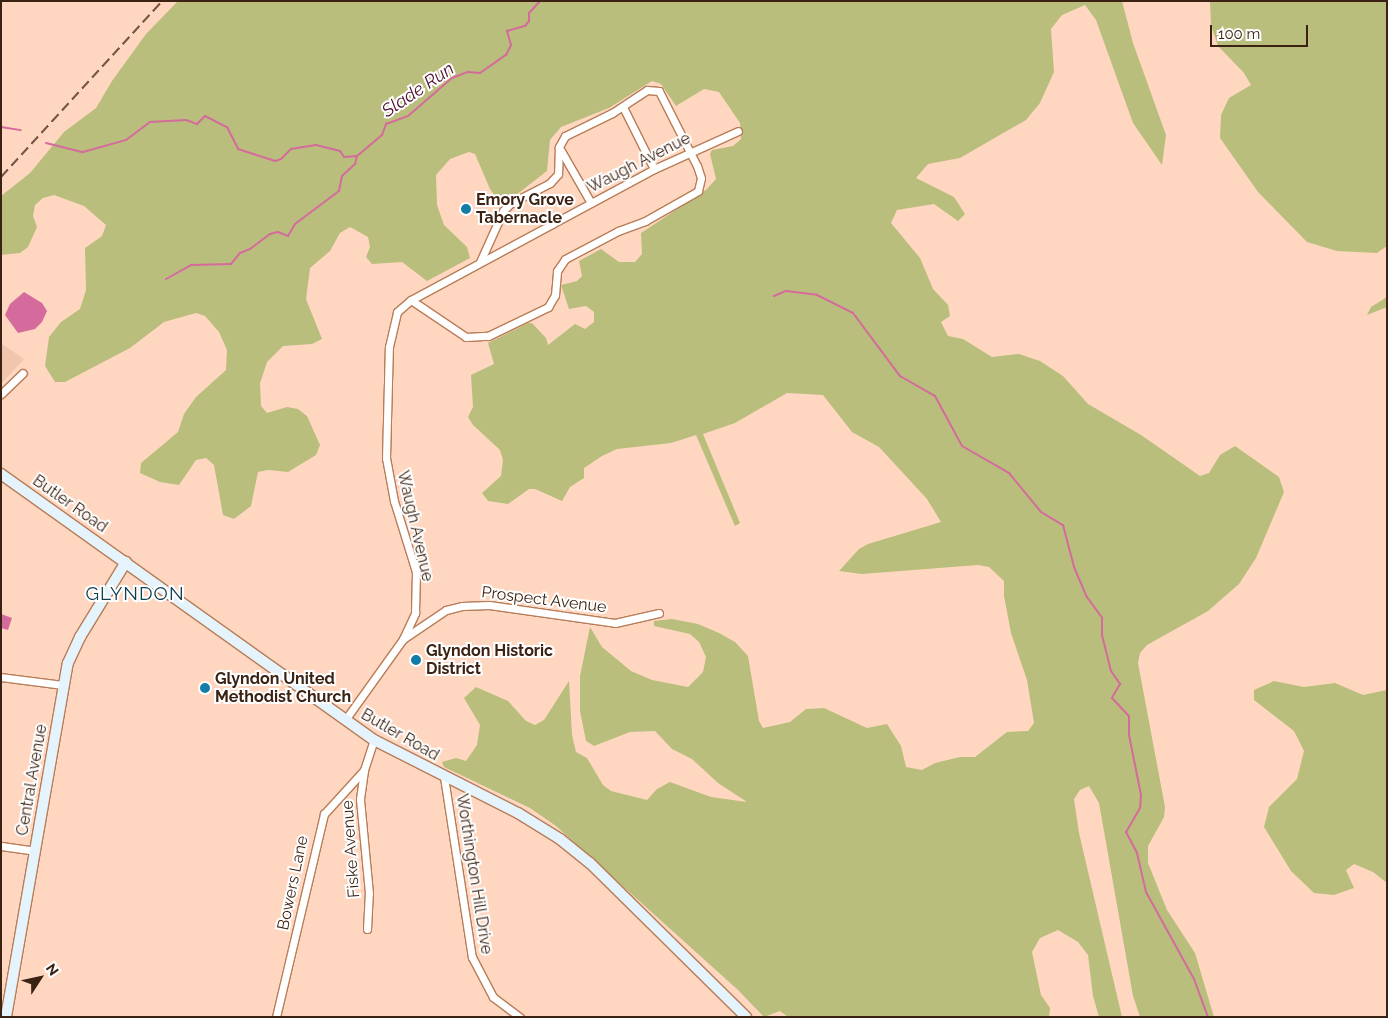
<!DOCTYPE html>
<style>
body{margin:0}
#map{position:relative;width:1388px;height:1018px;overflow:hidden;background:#ffd7c0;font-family:Raleway,sans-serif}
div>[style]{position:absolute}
.built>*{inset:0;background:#f1c6ae}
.green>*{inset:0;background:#b9be7c}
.water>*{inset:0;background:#d56a9d}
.stream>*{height:2px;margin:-1px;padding:0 1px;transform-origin:1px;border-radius:1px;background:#d56a9d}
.roads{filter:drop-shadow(1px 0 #b87c57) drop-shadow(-1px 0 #b87c57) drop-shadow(0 1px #b87c57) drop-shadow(0 -1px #b87c57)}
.street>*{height:7px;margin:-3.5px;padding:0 3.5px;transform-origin:3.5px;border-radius:3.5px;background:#fff}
.secondary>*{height:10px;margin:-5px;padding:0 5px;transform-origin:5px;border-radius:5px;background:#e5f4fc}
.rail>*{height:2px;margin-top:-1px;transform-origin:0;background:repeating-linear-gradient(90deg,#725543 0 10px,transparent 0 15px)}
.dots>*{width:14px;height:14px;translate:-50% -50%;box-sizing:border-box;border:2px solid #fff;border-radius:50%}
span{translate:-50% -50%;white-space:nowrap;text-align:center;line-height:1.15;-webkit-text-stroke:4px #fff;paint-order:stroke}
.street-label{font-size:16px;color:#3b2213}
.poi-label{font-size:16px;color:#3b2213;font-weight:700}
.left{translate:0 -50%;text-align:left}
.water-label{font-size:18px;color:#4f0b31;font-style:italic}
.quarter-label{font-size:19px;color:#0f3d51;letter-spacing:1px}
.frame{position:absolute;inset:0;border:2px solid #3b2213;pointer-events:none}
.north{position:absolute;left:15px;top:953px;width:50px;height:50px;-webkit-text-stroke:4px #fff;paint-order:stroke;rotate:55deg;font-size:14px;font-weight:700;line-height:20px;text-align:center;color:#3b2213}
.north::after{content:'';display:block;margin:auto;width:18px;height:22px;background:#3b2213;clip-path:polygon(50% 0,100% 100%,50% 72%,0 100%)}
.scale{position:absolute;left:1210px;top:25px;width:98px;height:22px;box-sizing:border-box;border:2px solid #3b2213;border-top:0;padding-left:6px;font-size:15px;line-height:18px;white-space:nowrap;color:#3b2213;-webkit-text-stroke:4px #fff;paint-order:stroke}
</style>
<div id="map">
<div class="built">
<div style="clip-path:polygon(1px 343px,24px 359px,1px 384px)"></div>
</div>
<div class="green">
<div style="clip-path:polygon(178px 1px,1122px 1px,1133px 43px,1166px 135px,1162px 165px,1133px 123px,1096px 20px,1085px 5px,1062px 15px,1051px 29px,1054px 72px,1040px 103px,1026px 120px,960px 158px,928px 164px,916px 178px,954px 197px,965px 214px,958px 221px,934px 204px,897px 210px,891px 223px,920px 258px,933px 289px,948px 305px,950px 316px,941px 322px,948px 336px,963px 339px,992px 357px,1019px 354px,1040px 361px,1063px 376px,1088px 404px,1141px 435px,1200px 476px,1209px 473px,1220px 455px,1235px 446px,1279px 477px,1284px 492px,1256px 558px,1239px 584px,1208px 611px,1147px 645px,1140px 653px,1138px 663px,1165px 807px,1164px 817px,1148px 846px,1148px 863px,1167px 910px,1195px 953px,1214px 1017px,1140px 1017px,1133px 996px,1099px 803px,1089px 786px,1080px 790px,1074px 799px,1079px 833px,1122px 1017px,1099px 1017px,1093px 996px,1088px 955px,1078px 942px,1058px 930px,1040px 938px,1032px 952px,1041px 995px,1050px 1008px,1049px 1017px,788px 1017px,780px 1011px,764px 1017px,738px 990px,556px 826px,530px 808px,444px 767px,442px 762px,456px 758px,466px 761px,477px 745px,480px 725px,464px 698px,476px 687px,508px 701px,526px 721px,535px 725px,544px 720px,569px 681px,572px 735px,576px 752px,587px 758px,603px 785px,611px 791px,647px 800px,657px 789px,670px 782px,711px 797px,747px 802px,718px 783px,692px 759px,672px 749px,655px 731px,630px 732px,594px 746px,586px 741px,580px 711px,580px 676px,590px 627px,602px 647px,631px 671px,652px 680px,688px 687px,703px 672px,706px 657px,699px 642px,690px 634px,654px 626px,654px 621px,672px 619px,698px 624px,719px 633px,735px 642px,748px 656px,759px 721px,763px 728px,790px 722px,806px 709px,824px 708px,867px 728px,887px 724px,901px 746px,906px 767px,922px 770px,935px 763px,960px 757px,975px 757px,1007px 732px,1028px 731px,1034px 723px,1027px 680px,1011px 633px,1004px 596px,1004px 581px,989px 567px,978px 565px,862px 574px,839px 571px,859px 549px,868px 544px,941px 522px,927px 499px,879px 447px,852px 432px,823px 395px,787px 393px,735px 423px,703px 434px,740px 523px,735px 526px,696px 435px,671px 443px,617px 449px,602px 456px,584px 468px,584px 478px,570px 487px,562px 501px,535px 489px,529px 489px,508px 504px,488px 501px,482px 493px,501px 476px,503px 460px,500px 450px,473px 425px,468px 417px,473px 407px,471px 375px,494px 364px,488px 343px,528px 323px,532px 323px,546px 338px,548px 345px,575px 324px,585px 329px,594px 322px,594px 312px,586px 306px,569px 309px,561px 285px,577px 281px,582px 276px,579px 261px,601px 249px,619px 262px,635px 262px,642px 254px,641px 233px,706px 190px,716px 179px,710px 154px,712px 150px,733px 146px,741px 139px,740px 123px,719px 92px,704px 89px,676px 106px,661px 84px,652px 81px,609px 108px,561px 127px,550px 140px,547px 171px,502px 206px,490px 189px,475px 154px,469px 152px,450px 159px,436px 175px,437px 205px,444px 225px,467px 247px,470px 258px,427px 281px,402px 262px,372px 264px,366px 257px,370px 247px,368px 237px,350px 227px,340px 233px,330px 251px,310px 268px,306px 299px,322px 339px,312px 344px,283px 346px,267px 362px,260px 383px,261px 406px,267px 413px,287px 407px,298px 409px,307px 416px,320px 445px,316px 455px,288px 472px,268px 470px,258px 472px,251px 506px,234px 519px,223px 515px,214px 465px,206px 458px,196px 460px,179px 485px,160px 482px,140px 473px,141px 463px,178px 432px,184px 414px,196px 397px,226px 370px,227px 350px,219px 332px,205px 316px,196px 313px,164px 322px,130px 348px,65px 382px,55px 382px,45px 366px,49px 337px,61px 322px,80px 309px,86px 290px,85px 248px,102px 236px,106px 225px,84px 206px,54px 195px,43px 198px,35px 205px,33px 216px,37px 227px,28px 247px,20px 253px,1px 255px,1px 196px,30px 173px,64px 132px,96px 108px,112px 81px,146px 34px)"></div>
<div style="clip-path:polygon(1210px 1px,1387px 1px,1387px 246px,1377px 253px,1337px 251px,1307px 242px,1258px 192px,1220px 138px,1221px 115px,1229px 98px,1251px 85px,1244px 73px,1218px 46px,1211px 25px)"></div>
<div style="clip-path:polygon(1387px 297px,1387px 307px,1367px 315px,1371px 307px)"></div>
<div style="clip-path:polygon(1274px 681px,1304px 687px,1335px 683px,1363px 695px,1387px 690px,1387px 883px,1373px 872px,1354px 864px,1346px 870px,1354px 888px,1334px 895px,1314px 893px,1291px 871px,1264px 827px,1269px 807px,1297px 779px,1304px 751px,1294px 731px,1254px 700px,1254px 690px)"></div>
</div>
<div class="water">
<div style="clip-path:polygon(24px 292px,42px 303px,47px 311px,42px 322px,35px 329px,18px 333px,5px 315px,10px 304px)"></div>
<div style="clip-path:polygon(1px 614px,12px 618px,8px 630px,1px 628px)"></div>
</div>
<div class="stream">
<div style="left:1px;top:127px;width:20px;rotate:9deg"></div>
<div style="left:46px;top:143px;width:38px;rotate:14deg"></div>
<div style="left:83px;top:152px;width:45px;rotate:-15.6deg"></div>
<div style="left:126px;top:140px;width:30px;rotate:-37deg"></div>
<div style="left:150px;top:122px;width:36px;rotate:-3deg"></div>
<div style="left:186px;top:120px;width:12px;rotate:20deg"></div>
<div style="left:197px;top:124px;width:11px;rotate:-45deg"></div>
<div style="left:205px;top:116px;width:25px;rotate:27deg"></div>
<div style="left:227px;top:127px;width:25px;rotate:63deg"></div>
<div style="left:238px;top:149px;width:39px;rotate:18deg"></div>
<div style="left:275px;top:161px;width:6px;rotate:-18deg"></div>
<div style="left:281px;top:159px;width:14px;rotate:-45deg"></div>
<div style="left:291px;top:149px;width:25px;rotate:-9deg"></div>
<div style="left:316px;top:145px;width:25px;rotate:14deg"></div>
<div style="left:340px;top:151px;width:7px;rotate:56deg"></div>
<div style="left:344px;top:157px;width:13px;rotate:-4deg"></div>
<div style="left:357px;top:156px;width:33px;rotate:-40deg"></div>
<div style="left:382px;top:135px;width:12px;rotate:-70deg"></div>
<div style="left:386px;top:124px;width:23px;rotate:-20deg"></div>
<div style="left:408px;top:116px;width:58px;rotate:-40.8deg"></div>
<div style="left:452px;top:78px;width:17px;rotate:-21deg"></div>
<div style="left:468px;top:72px;width:12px;rotate:5deg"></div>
<div style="left:480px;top:73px;width:32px;rotate:-35deg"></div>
<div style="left:506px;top:55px;width:11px;rotate:-63deg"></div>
<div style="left:511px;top:45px;width:15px;rotate:-106deg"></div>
<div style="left:507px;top:31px;width:19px;rotate:-16deg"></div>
<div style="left:525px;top:26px;width:6px;rotate:-51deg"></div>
<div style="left:529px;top:21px;width:8px;rotate:-90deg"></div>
<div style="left:529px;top:13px;width:16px;rotate:-47deg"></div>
<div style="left:166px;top:279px;width:29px;rotate:-29deg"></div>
<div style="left:191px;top:265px;width:40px;rotate:-1.4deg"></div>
<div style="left:231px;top:264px;width:14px;rotate:-51deg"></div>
<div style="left:240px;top:253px;width:11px;rotate:-22deg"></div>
<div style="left:250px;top:249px;width:25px;rotate:-37deg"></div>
<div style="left:270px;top:234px;width:8px;rotate:-14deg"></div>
<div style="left:278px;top:232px;width:11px;rotate:22deg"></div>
<div style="left:288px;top:236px;width:14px;rotate:-60deg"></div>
<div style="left:295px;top:224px;width:55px;rotate:-36.9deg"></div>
<div style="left:339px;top:191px;width:15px;rotate:-79deg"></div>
<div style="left:342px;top:176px;width:18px;rotate:-43deg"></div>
<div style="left:355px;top:164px;width:8px;rotate:-76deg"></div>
<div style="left:774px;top:296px;width:13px;rotate:-23deg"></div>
<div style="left:786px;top:291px;width:31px;rotate:7deg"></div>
<div style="left:817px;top:295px;width:40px;rotate:26.6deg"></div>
<div style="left:853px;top:313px;width:79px;rotate:53.3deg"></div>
<div style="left:900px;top:376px;width:40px;rotate:29.7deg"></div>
<div style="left:935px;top:396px;width:57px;rotate:61.6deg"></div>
<div style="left:962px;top:446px;width:54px;rotate:29.9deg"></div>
<div style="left:1009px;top:473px;width:50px;rotate:50.6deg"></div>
<div style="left:1041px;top:512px;width:26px;rotate:31deg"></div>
<div style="left:1063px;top:525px;width:43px;rotate:75.3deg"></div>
<div style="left:1074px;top:567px;width:33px;rotate:67deg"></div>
<div style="left:1087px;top:597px;width:26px;rotate:54deg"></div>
<div style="left:1102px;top:618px;width:17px;rotate:90deg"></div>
<div style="left:1102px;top:635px;width:37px;rotate:76deg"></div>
<div style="left:1111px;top:671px;width:16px;rotate:55deg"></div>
<div style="left:1120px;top:684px;width:16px;rotate:120deg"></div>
<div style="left:1112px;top:698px;width:25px;rotate:47deg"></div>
<div style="left:1129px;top:716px;width:19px;rotate:90deg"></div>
<div style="left:1129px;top:735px;width:61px;rotate:78.7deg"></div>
<div style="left:1141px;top:795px;width:13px;rotate:94deg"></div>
<div style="left:1140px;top:808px;width:28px;rotate:120deg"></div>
<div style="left:1126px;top:832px;width:24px;rotate:62deg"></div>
<div style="left:1137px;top:853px;width:40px;rotate:77deg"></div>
<div style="left:1146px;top:892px;width:99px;rotate:61.1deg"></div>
<div style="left:1194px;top:979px;width:40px;rotate:69.8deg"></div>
</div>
<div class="roads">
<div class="street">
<div style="left:623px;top:107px;width:69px;rotate:63.4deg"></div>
<div style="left:560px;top:149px;width:62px;rotate:60.1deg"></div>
<div style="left:411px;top:300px;width:66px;rotate:33.9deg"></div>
<div style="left:466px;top:337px;width:22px;rotate:-3deg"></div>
<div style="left:488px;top:336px;width:67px;rotate:-25.8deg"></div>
<div style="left:548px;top:307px;width:14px;rotate:-60deg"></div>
<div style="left:555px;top:295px;width:24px;rotate:-85deg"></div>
<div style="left:557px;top:271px;width:14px;rotate:-56deg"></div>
<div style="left:565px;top:259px;width:60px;rotate:-27.8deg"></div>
<div style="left:618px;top:231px;width:29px;rotate:-20deg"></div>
<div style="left:645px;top:221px;width:61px;rotate:-29.5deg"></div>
<div style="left:698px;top:191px;width:13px;rotate:-77deg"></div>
<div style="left:701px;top:178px;width:13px;rotate:-108deg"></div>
<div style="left:697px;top:166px;width:84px;rotate:-116.9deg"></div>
<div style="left:659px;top:91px;width:12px;rotate:-175deg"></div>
<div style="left:647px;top:90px;width:42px;rotate:146.7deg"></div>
<div style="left:612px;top:113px;width:52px;rotate:153.9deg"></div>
<div style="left:565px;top:136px;width:13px;rotate:119deg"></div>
<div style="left:559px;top:147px;width:27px;rotate:92deg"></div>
<div style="left:558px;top:174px;width:12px;rotate:132deg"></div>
<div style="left:550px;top:183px;width:44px;rotate:152.9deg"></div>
<div style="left:511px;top:203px;width:11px;rotate:135deg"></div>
<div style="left:503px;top:211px;width:56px;rotate:114.3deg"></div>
<div style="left:1px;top:394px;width:30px;rotate:-44deg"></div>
<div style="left:403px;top:639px;width:52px;rotate:-34deg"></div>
<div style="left:446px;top:610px;width:16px;rotate:-14deg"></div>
<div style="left:462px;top:606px;width:27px;rotate:-2deg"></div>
<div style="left:489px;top:605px;width:127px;rotate:8.1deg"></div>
<div style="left:615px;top:623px;width:45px;rotate:-12.8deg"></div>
<div style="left:1px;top:677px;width:63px;rotate:7.4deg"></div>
<div style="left:345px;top:720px;width:100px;rotate:-54.4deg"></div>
<div style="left:403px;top:639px;width:29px;rotate:-65deg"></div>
<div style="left:415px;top:613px;width:41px;rotate:-88.6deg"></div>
<div style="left:416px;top:572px;width:74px;rotate:-107.2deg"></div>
<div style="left:394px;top:501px;width:44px;rotate:-100.5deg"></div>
<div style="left:386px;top:458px;width:111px;rotate:-88.5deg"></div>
<div style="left:389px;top:347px;width:36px;rotate:-77deg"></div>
<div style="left:397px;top:312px;width:18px;rotate:-41deg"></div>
<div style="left:411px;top:300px;width:160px;rotate:-28.3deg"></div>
<div style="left:552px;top:224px;width:116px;rotate:-28.3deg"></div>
<div style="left:654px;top:169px;width:92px;rotate:-24.3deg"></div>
<div style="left:444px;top:777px;width:182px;rotate:81.2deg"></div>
<div style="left:472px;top:957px;width:45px;rotate:62.3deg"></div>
<div style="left:493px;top:997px;width:34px;rotate:37deg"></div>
<div style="left:1px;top:846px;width:34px;rotate:8deg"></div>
<div style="left:367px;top:929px;width:36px;rotate:-87deg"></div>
<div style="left:369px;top:893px;width:94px;rotate:-95.5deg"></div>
<div style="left:360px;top:799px;width:29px;rotate:-82deg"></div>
<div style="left:364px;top:770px;width:32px;rotate:-72deg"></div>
<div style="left:276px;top:1017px;width:209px;rotate:-76.7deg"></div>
<div style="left:324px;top:814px;width:59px;rotate:-47.7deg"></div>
</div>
<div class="secondary">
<div style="left:1px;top:474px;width:458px;rotate:35.5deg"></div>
<div style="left:374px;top:740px;width:161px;rotate:26.9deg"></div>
<div style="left:518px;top:813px;width:49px;rotate:31.8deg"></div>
<div style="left:560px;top:839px;width:38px;rotate:39deg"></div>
<div style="left:590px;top:863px;width:219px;rotate:44.6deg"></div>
<div style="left:6px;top:1017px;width:359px;rotate:-80.1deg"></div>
<div style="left:68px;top:663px;width:29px;rotate:-65deg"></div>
<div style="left:80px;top:637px;width:88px;rotate:-58.5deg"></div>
</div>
</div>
<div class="rail">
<div style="left:1px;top:177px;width:239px;rotate:-47.5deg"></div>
</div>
<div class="dots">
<div style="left:466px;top:209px;background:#147da7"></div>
<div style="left:416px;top:660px;background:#147da7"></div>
<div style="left:205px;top:688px;background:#147da7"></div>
</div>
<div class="street-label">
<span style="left:639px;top:163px;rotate:-27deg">Waugh Avenue</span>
<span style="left:70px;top:504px;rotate:35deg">Butler Road</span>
<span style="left:415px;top:526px;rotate:77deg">Waugh Avenue</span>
<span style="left:544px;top:600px;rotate:7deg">Prospect Avenue</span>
<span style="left:400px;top:735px;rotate:30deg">Butler Road</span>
<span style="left:32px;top:780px;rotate:-80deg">Central Avenue</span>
<span style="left:351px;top:849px;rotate:-94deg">Fiske Avenue</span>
<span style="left:474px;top:874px;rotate:81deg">Worthington Hill Drive</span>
<span style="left:293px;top:883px;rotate:-78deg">Bowers Lane</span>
</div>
<div class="poi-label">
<span class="left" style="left:476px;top:209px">Emory Grove<br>Tabernacle</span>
<span class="left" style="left:426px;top:660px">Glyndon Historic<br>District</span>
<span class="left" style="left:215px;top:688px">Glyndon United<br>Methodist Church</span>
</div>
<div class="water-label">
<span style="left:418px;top:90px;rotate:-34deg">Slade Run</span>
</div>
<div class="quarter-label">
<span style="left:135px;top:594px">GLYNDON</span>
</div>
<div class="frame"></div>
<div class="north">N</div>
<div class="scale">100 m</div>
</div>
